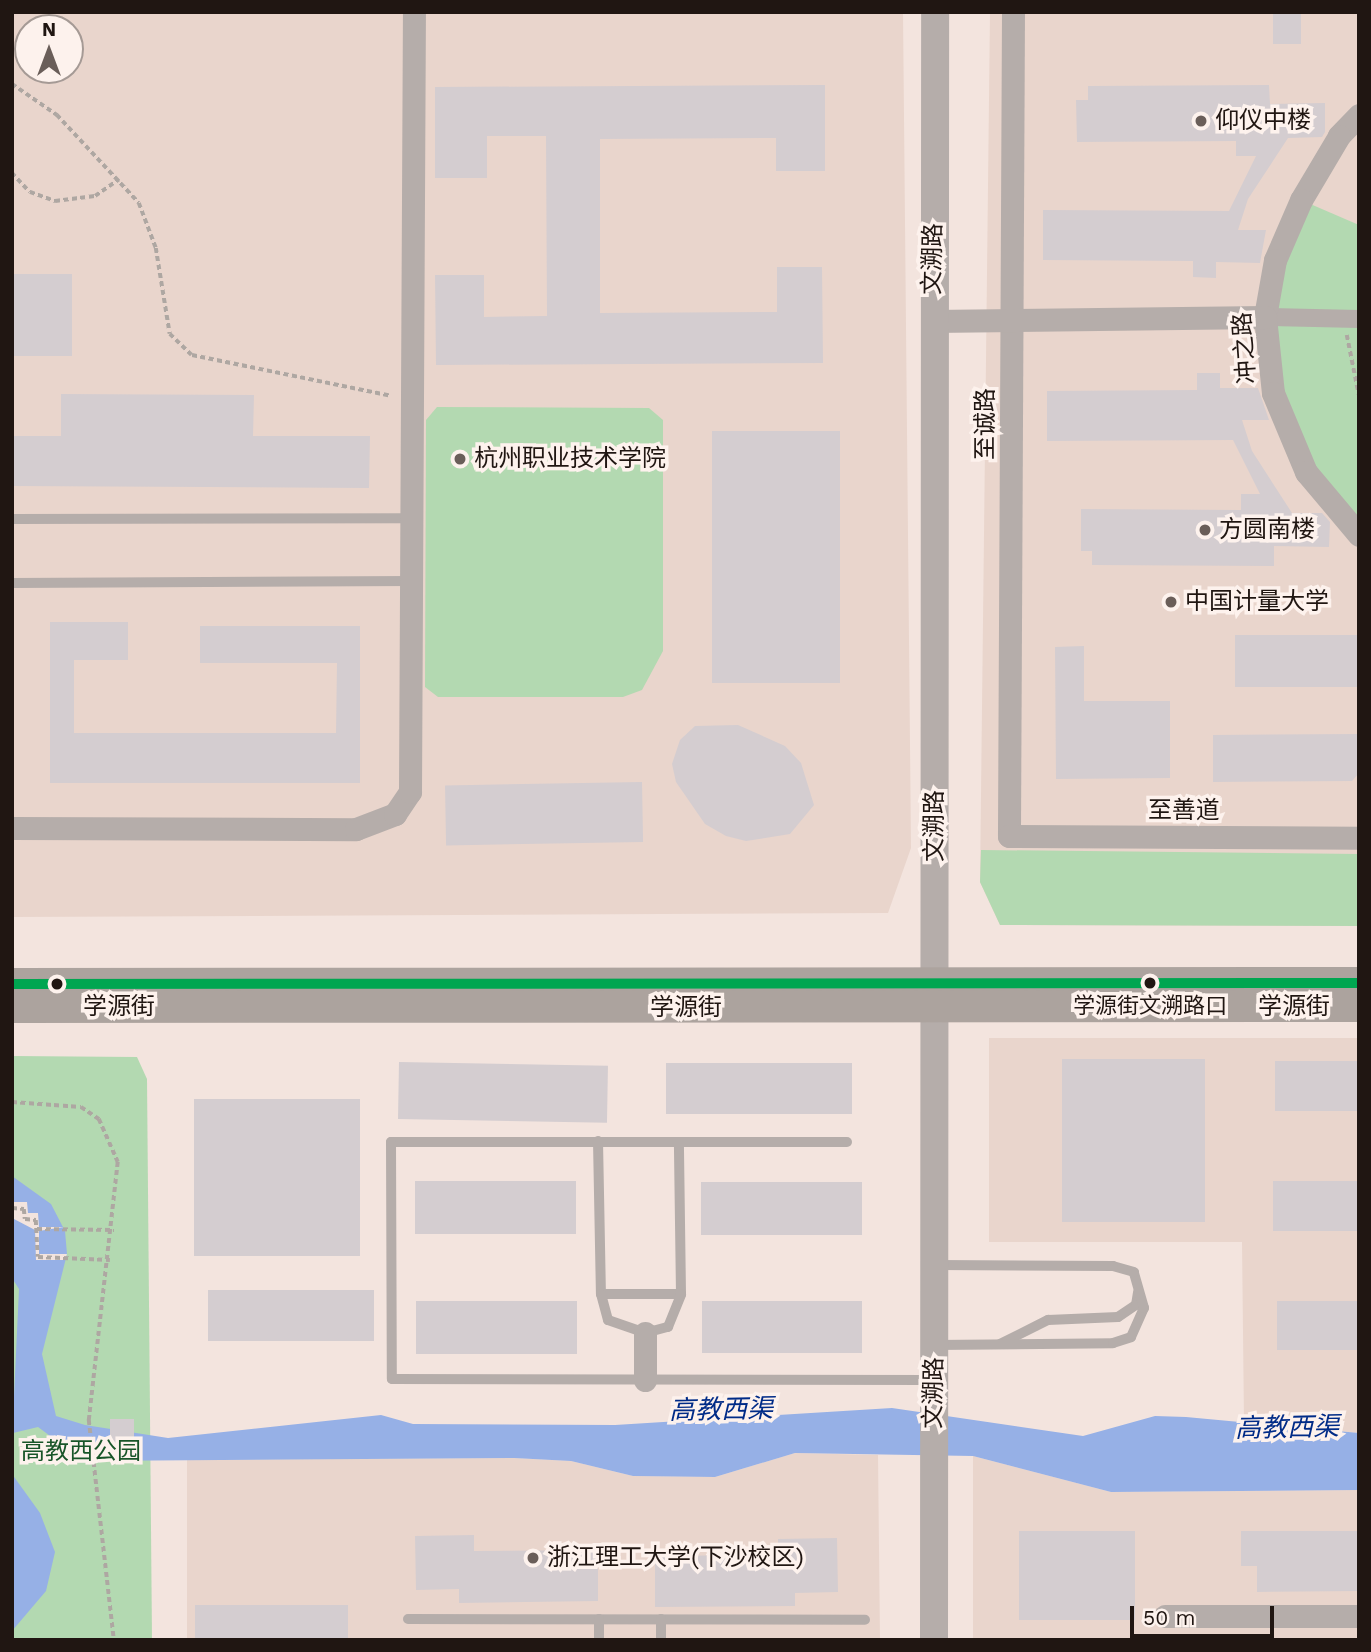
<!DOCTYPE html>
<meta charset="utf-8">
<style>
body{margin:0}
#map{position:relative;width:1371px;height:1652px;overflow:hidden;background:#f3e4de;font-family:"Work Sans","Noto Sans SC",sans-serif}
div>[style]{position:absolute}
.education>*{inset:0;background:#e9d5cc}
.green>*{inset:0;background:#b3d9b1}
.water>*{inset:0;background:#96b0e6}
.pier>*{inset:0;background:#f3e4de}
.building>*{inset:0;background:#d4cdd0;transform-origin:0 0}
.path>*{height:3.5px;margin-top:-1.75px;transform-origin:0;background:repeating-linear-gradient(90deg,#aea7a2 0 5px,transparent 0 8.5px)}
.service>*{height:10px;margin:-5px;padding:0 5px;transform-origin:5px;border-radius:5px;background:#b5adaa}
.pedestrian>*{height:18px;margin:-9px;padding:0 9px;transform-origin:9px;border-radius:9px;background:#b5adaa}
.minor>*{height:23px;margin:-11.5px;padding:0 11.5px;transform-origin:11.5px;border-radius:11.5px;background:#b5adaa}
.tertiary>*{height:28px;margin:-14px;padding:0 14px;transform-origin:14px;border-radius:14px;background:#b5adaa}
.secondary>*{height:32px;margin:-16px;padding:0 16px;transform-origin:16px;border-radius:16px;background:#aca39e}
.bus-1>*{height:10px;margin:-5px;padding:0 5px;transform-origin:5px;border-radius:5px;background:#00a651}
.dots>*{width:19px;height:19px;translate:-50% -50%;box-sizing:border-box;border:4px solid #fdf2ed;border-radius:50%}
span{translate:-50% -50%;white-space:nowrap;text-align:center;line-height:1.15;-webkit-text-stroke:7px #fdf2ed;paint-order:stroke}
.bus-label{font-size:22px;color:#201612}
.poi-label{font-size:24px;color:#201612}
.left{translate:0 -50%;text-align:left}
.street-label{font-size:24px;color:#201612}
.park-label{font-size:24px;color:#185528}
.water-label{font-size:26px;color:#002b87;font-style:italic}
.frame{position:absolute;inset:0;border:14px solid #201612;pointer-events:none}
.north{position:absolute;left:14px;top:14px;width:70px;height:70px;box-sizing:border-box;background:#fdf2ed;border:2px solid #a59a95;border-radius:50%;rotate:0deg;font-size:19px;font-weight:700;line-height:28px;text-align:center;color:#201612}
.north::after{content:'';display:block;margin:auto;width:24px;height:32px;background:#6a5e59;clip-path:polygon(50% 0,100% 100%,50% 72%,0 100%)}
.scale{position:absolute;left:1130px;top:1606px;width:144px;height:32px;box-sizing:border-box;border:4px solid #201612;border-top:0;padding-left:9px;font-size:21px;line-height:24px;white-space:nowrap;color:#201612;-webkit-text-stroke:5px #fdf2ed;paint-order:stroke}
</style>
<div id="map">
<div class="education">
<div style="clip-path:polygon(evenodd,12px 12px,903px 12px,911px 848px,888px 913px,12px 917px,12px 12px,28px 28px,70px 28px,70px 70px,28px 70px,28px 28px)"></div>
<div style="clip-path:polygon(990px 12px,1359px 12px,1359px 926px,1000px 925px,980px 882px)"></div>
<div style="clip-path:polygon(989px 1038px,1359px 1038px,1359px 1433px,1244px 1422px,1242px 1242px,989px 1242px)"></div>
<div style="clip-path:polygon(795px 1453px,878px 1455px,880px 1640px,187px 1640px,187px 1460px,514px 1458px,571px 1461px,633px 1476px,715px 1477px)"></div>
<div style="clip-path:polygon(973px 1456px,1111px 1492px,1359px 1490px,1359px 1640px,973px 1640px)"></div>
</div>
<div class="green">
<div style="clip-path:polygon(1301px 200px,1359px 225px,1359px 535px,1306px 472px,1273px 393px,1275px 260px)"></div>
<div style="clip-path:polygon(437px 407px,649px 408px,663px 420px,663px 651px,642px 690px,623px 697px,438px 697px,425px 687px,426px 420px)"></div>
<div style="clip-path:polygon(981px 850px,1359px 854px,1359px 926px,1000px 925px,980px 882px)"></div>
<div style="clip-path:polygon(12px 1056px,137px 1057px,147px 1079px,152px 1640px,12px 1640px)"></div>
</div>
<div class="water">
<div style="clip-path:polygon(12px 1176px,51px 1204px,65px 1231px,67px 1254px,42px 1354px,56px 1416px,85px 1425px,168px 1438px,381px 1415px,413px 1424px,615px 1425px,892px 1408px,1083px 1436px,1155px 1416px,1186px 1417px,1359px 1433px,1359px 1490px,1111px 1492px,973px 1456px,795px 1453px,715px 1477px,633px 1476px,571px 1461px,514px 1458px,84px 1461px,38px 1427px,13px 1433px,12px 1439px,19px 1289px,12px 1278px)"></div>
<div style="clip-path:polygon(12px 1474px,40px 1513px,55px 1552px,46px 1591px,12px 1631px)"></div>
</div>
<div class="pier">
<div style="clip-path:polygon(13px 1202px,27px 1202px,28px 1213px,38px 1213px,39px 1227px,64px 1227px,39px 1231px,39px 1254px,67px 1254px,65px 1260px,36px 1260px,35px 1230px,14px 1219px)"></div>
</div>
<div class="building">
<div style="left:1273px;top:12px;width:28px;height:32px"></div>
<div style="clip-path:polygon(825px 85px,825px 171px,776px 171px,776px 138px,600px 139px,600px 313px,777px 312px,777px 267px,822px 267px,823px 363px,436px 365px,435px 275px,484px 275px,484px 317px,547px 316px,546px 136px,487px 136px,487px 178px,435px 178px,435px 87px)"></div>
<div style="clip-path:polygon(1269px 85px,1270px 104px,1325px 103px,1325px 132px,1322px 137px,1288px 138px,1248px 199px,1238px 230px,1266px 230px,1260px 263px,1216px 262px,1216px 278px,1193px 277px,1193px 261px,1043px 260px,1043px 210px,1229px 211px,1256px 156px,1236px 156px,1236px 141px,1077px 142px,1076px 100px,1088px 100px,1088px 86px)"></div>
<div style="left:72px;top:274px;width:82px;height:60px;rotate:90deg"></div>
<div style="clip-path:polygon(1197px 373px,1220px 373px,1220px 388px,1258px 388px,1269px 420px,1242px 420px,1252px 451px,1292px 513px,1322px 513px,1330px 522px,1329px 547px,1274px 546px,1274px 566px,1092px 565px,1092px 551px,1081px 551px,1081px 509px,1241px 510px,1241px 494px,1260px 494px,1233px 440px,1047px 441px,1047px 391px,1197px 390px)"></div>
<div style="clip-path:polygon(61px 394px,254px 395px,253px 436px,370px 436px,369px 488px,12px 486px,12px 436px,61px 436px)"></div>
<div style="left:712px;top:431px;width:128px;height:252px"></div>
<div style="clip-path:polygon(50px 622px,128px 622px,128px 660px,74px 660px,74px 733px,336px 733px,337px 663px,200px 663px,200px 626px,360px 626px,360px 783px,50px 783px)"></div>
<div style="left:1359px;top:635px;width:52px;height:124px;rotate:90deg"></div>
<div style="clip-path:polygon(1084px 646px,1084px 701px,1170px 701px,1170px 778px,1056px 779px,1055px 647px)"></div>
<div style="clip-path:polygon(738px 725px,785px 746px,801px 763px,814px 805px,790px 834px,746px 841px,726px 836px,705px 824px,676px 782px,672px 764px,680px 740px,695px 726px)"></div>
<div style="clip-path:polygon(1359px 734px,1359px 773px,1352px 781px,1213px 782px,1213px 735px)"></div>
<div style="left:642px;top:782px;width:60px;height:197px;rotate:89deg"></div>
<div style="left:1062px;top:1059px;width:143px;height:163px"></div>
<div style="left:1359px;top:1061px;width:50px;height:84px;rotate:90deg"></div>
<div style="left:399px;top:1062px;width:209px;height:57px;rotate:1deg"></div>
<div style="left:852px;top:1063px;width:51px;height:186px;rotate:90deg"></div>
<div style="left:194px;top:1099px;width:166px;height:157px"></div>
<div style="left:415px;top:1181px;width:161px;height:53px"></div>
<div style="left:1273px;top:1181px;width:86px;height:50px"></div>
<div style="left:701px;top:1182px;width:161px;height:53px"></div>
<div style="left:208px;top:1290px;width:166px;height:51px"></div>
<div style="left:416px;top:1301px;width:161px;height:53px"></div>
<div style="left:702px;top:1301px;width:160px;height:52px"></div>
<div style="left:1277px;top:1301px;width:82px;height:49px"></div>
<div style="left:110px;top:1419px;width:24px;height:36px"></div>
<div style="left:1019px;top:1531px;width:116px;height:89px"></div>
<div style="clip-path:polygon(1241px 1531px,1359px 1531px,1359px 1591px,1257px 1592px,1257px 1566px,1241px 1566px)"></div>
<div style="clip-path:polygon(474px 1535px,474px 1551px,598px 1550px,598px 1601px,459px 1603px,459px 1589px,416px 1590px,415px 1536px)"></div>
<div style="clip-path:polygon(837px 1538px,838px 1592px,795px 1593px,795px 1606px,655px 1607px,655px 1556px,778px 1555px,778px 1539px)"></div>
<div style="left:195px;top:1605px;width:153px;height:35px"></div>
</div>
<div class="path">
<div style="left:12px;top:84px;width:55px;rotate:34.6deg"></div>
<div style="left:57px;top:115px;width:120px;rotate:47deg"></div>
<div style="left:139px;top:203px;width:48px;rotate:69.3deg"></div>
<div style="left:156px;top:248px;width:87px;rotate:80.8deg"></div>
<div style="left:170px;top:334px;width:30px;rotate:44deg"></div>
<div style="left:192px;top:355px;width:203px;rotate:11.6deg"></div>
<div style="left:12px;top:173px;width:26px;rotate:47deg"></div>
<div style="left:30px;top:192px;width:27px;rotate:20deg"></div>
<div style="left:55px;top:201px;width:40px;rotate:-7.1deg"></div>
<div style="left:95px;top:196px;width:29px;rotate:-35deg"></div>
<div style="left:1347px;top:335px;width:61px;rotate:78.7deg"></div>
<div style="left:12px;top:1102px;width:69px;rotate:4.1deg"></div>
<div style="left:81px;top:1107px;width:22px;rotate:34deg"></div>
<div style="left:99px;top:1119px;width:47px;rotate:66.2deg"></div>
<div style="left:118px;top:1162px;width:260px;rotate:96.4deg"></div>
<div style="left:89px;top:1420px;width:221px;rotate:83.5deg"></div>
<div style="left:12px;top:1208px;width:12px;rotate:5deg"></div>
<div style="left:24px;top:1209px;width:10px;rotate:84deg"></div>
<div style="left:25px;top:1219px;width:11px;rotate:5deg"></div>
<div style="left:36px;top:1220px;width:37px;rotate:87deg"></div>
<div style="left:38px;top:1257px;width:72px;rotate:2.4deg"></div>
<div style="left:37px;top:1229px;width:77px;rotate:0.7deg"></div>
</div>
<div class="service">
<div style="left:12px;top:519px;width:399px;rotate:-0.1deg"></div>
<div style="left:12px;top:583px;width:399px;rotate:-0.3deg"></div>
<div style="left:598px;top:1141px;width:153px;rotate:88.9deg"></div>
<div style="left:601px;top:1294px;width:80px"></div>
<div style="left:681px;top:1294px;width:152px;rotate:-90.8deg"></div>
<div style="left:847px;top:1142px;width:456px;rotate:180deg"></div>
<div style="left:391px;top:1142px;width:237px;rotate:89.8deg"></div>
<div style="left:392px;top:1379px;width:539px;rotate:0.11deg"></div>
<div style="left:601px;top:1294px;width:27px;rotate:75deg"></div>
<div style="left:608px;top:1320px;width:39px;rotate:19deg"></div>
<div style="left:645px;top:1333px;width:24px;rotate:-15deg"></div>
<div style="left:668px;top:1327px;width:35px;rotate:-68deg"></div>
<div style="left:1000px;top:1344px;width:54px;rotate:-26.6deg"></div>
<div style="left:1048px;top:1320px;width:70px;rotate:-2.5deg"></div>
<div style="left:1118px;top:1317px;width:22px;rotate:-34deg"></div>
<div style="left:1136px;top:1305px;width:13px;rotate:-81deg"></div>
<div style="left:935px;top:1345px;width:178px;rotate:-0.6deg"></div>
<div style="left:1113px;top:1343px;width:19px;rotate:-18deg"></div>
<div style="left:1131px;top:1337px;width:32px;rotate:-66deg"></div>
<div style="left:1144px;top:1308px;width:37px;rotate:-106deg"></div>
<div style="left:1134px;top:1272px;width:22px;rotate:-164deg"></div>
<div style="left:1113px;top:1266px;width:177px;rotate:-179.7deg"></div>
<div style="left:408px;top:1619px;width:457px;rotate:0.1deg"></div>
<div style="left:599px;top:1619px;width:21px;rotate:90deg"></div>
<div style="left:661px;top:1619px;width:21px;rotate:90deg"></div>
</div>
<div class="pedestrian">
<div style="left:1265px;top:317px;width:94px;rotate:1.2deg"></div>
</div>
<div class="minor">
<div style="left:1013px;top:12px;width:824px;rotate:90.28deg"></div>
<div style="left:1009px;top:836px;width:350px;rotate:0.3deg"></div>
<div style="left:1359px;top:115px;width:29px;rotate:134deg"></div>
<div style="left:1339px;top:136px;width:74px;rotate:120.7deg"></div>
<div style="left:1301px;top:200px;width:65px;rotate:113.4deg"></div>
<div style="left:1275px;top:260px;width:58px;rotate:100deg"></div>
<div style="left:1265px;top:317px;width:76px;rotate:84deg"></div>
<div style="left:1273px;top:393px;width:86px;rotate:67.3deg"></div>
<div style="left:1306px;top:472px;width:82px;rotate:49.9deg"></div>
<div style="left:932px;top:321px;width:333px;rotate:-0.7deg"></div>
<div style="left:12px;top:828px;width:344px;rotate:0.2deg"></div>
<div style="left:356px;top:829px;width:42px;rotate:-21deg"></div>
<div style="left:395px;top:814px;width:27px;rotate:-56deg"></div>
<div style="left:410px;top:792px;width:780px;rotate:-89.71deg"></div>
<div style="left:645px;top:1380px;width:47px;rotate:-90deg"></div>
<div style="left:1165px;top:1616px;width:194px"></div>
</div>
<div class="tertiary">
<div style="left:934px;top:1640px;width:1628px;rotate:-89.96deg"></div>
</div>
<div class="secondary">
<div style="left:12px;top:984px;width:1347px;rotate:-0.04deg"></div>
<div style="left:12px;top:1007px;width:1347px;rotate:-0.04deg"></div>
</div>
<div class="bus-1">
<div style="left:12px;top:984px;width:1347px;rotate:-0.04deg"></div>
</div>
<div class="dots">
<div style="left:1201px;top:121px;background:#6a5e59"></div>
<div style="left:460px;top:459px;background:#6a5e59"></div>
<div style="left:1205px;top:530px;background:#6a5e59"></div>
<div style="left:1171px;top:602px;background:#6a5e59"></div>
<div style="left:1150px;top:983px;background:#201612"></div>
<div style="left:57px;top:984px;background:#201612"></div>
<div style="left:533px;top:1558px;background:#6a5e59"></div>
</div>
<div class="bus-label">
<span style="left:1150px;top:1006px">学源街文溯路口</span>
</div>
<div class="poi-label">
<span class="left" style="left:1215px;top:121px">仰仪中楼</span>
<span class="left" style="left:474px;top:459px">杭州职业技术学院</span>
<span class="left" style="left:1219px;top:530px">方圆南楼</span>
<span class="left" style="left:1185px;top:602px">中国计量大学</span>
<span class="left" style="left:547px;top:1558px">浙江理工大学(下沙校区)</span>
</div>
<div class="street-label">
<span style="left:933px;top:259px;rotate:-89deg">文溯路</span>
<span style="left:1245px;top:348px;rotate:-94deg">冲之路</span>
<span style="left:986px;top:424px;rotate:-90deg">至诚路</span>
<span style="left:1184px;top:811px">至善道</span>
<span style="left:935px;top:826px;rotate:-90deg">文溯路</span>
<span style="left:119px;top:1007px">学源街</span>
<span style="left:1294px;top:1007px">学源街</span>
<span style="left:686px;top:1008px">学源街</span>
<span style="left:934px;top:1393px;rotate:-89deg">文溯路</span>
</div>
<div class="park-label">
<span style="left:81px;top:1452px">高教西公园</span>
</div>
<div class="water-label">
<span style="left:721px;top:1410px;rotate:-1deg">高教西渠</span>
<span style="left:1287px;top:1428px;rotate:-1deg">高教西渠</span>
</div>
<div class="frame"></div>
<div class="north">N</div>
<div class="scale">50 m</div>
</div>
